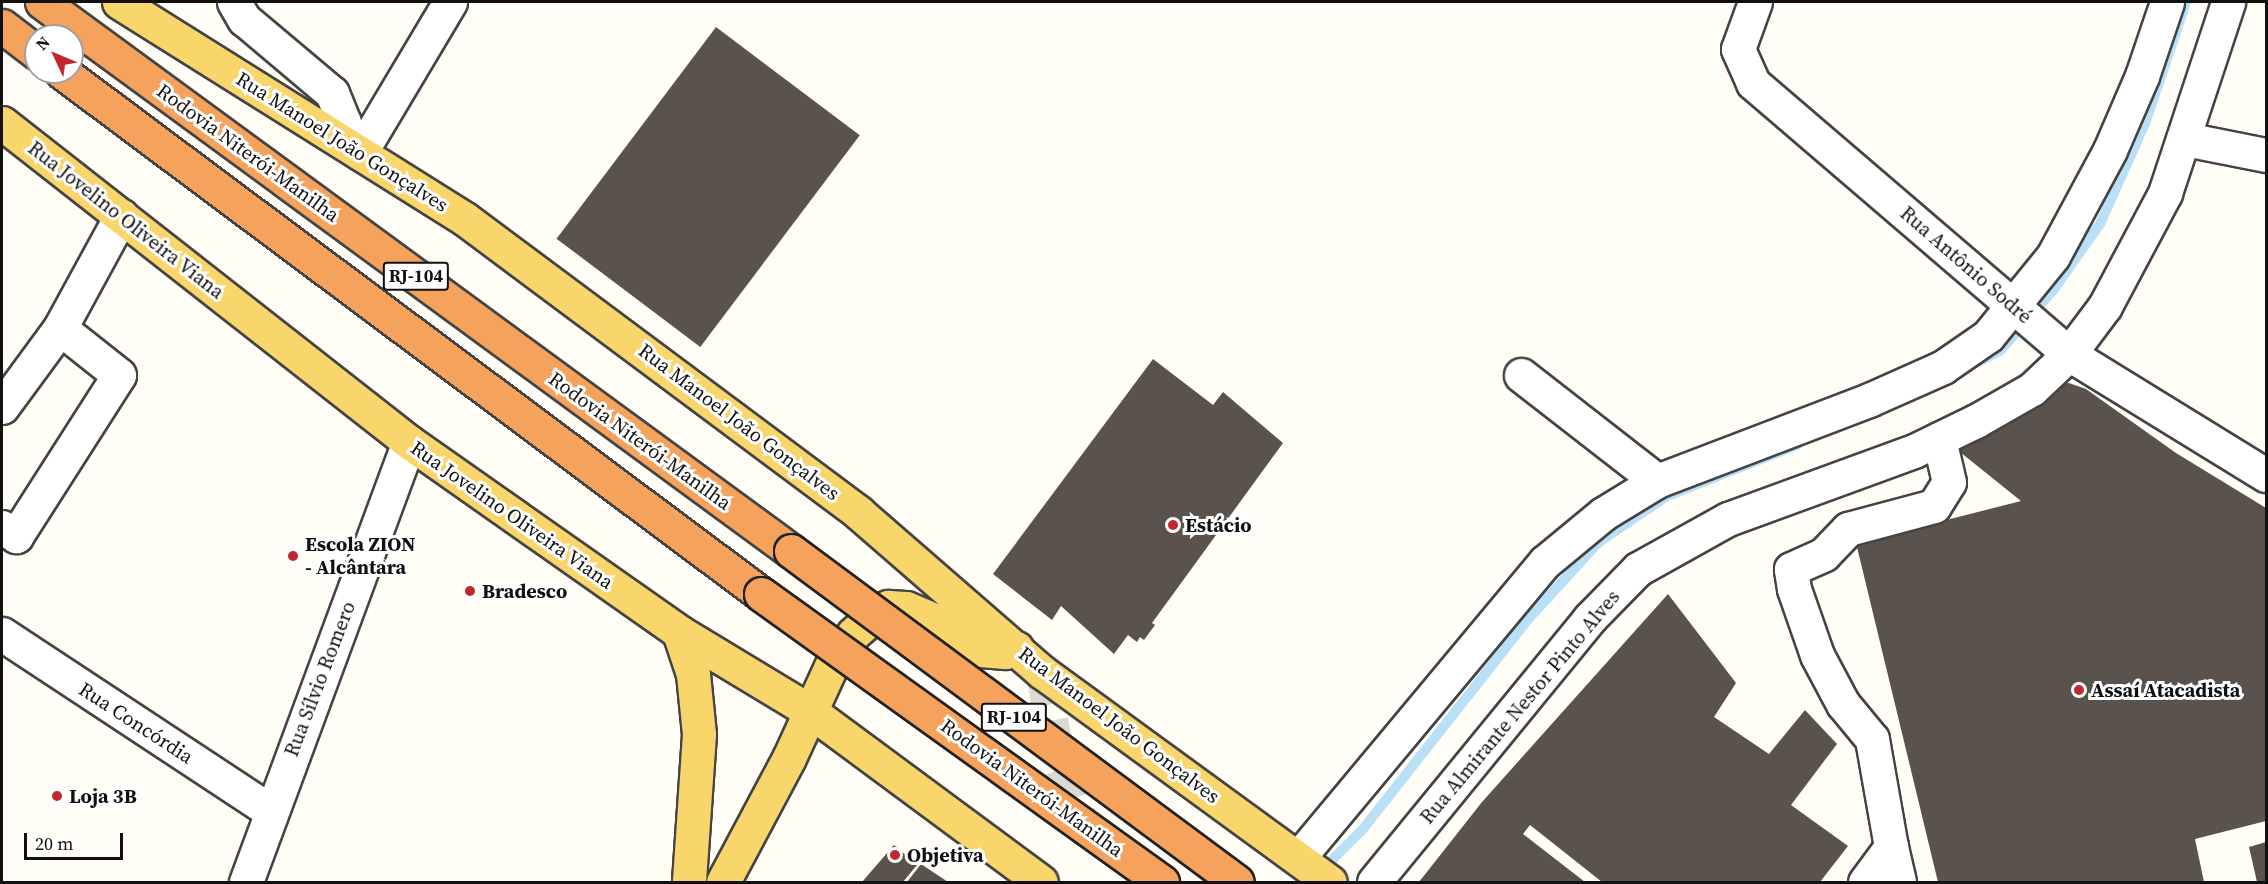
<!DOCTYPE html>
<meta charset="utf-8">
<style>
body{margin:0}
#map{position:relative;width:2268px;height:884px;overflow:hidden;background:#fffdf5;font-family:"Source Serif 4",serif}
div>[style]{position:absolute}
.stream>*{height:10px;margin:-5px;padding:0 5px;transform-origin:5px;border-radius:5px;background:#b9e0f7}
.building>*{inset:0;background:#5a524d;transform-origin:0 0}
.minor-tunnel>*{height:33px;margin-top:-16.5px;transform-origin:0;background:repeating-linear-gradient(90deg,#dbdad3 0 33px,transparent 0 49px)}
.roads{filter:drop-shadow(2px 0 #444) drop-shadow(-2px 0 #444) drop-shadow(0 2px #444) drop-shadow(0 -2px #444)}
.minor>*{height:33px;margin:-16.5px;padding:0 16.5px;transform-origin:16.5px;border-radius:16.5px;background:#fff}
.major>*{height:33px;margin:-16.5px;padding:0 16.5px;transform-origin:16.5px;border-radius:16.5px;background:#f9d66b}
.highway>*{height:33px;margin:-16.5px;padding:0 16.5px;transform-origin:16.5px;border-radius:16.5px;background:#f5a25d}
.bridges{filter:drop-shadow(2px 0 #222) drop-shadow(-2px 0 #222) drop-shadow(0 2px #222) drop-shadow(0 -2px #222)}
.highway-bridge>*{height:33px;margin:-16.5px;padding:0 16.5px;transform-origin:16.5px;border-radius:16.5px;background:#f5a25d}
.dots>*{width:16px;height:16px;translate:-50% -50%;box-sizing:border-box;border:3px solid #fff;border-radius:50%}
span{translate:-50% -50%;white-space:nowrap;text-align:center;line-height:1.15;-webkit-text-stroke:6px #fff;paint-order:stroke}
.shield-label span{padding:2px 4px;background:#fff;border:2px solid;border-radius:4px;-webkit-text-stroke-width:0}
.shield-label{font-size:18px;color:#111;font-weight:700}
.street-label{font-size:20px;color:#111}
.poi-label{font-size:20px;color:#111;font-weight:700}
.left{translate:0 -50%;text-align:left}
.frame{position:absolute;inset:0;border:3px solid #111;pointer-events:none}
.north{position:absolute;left:24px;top:24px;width:60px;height:60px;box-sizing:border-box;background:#fff;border:2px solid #a0a0a0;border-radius:50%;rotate:314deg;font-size:16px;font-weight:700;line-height:24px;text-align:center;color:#111}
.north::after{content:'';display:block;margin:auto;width:21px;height:27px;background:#c4262e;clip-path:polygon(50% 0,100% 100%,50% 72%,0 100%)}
.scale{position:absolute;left:24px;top:833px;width:99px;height:27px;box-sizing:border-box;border:3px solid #111;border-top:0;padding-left:8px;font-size:18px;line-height:21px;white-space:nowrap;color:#111;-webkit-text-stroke:4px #fff;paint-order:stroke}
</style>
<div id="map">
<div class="stream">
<div style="left:1972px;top:365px;width:31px;rotate:-27deg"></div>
<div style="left:2000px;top:351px;width:82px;rotate:-48.9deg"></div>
<div style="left:2054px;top:289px;width:80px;rotate:-54.7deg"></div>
<div style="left:2100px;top:224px;width:113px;rotate:-65.9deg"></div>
<div style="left:2146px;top:121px;width:126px;rotate:-71.4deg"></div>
<div style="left:1321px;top:871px;width:59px;rotate:-45deg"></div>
<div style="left:1363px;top:829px;width:270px;rotate:-51.8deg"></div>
<div style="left:1530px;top:617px;width:102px;rotate:-47.4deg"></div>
<div style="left:1599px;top:542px;width:82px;rotate:-34.1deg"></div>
<div style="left:1667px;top:496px;width:140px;rotate:-21.4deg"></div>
</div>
<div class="building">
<div style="left:716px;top:27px;width:180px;height:265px;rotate:37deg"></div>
<div style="clip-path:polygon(1153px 359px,1213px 405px,1223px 392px,1283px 443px,1152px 623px,1155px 625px,1144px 640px,1140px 637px,1137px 642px,1128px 635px,1114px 654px,1061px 606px,1052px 620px,993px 574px)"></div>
<div style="clip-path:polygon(2069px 383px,2086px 389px,2176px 453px,2266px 508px,2266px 821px,2195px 839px,2204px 882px,1938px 882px,1856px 543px,2021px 501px,1950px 444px,2050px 386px)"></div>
<div style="clip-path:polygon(1668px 594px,1736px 683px,1714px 717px,1769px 754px,1805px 710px,1837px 744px,1791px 805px,1848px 846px,1820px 882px,1602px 882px,1530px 825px,1523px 834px,1585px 882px,1419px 882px,1482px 802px)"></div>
<div style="clip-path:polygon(2266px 842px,2266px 882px,2257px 882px,2249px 847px)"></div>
<div style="clip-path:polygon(894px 845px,917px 865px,903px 882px,862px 882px)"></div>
<div style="clip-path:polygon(921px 864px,948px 882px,907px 882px)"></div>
</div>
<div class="minor-tunnel">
<div style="left:1042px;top:672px;width:98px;rotate:78.8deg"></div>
<div style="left:1061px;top:768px;width:76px;rotate:68.5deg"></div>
</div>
<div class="roads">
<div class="minor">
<div style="left:234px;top:2px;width:20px;rotate:60deg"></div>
<div style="left:244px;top:19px;width:115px;rotate:40.1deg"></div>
<div style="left:332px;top:93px;width:31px;rotate:68deg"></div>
<div style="left:344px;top:122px;width:18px;rotate:106deg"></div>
<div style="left:1755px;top:2px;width:50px;rotate:109.9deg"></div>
<div style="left:1738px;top:49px;width:37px;rotate:66deg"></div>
<div style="left:1753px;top:83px;width:416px;rotate:40.6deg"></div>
<div style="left:2069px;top:354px;width:231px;rotate:31.6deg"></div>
<div style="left:2185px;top:139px;width:83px;rotate:11.2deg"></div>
<div style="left:360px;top:153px;width:176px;rotate:-59.2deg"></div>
<div style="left:1521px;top:375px;width:172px;rotate:37.9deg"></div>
<div style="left:2px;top:407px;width:98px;rotate:-53.7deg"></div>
<div style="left:60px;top:328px;width:128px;rotate:-61.4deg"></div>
<div style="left:2px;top:527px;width:17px;rotate:33deg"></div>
<div style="left:16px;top:536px;width:191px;rotate:-57.4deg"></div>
<div style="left:119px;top:375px;width:75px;rotate:-141.5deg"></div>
<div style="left:2px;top:634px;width:321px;rotate:33.4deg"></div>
<div style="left:1891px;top:847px;width:36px;rotate:77deg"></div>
<div style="left:1299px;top:857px;width:384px;rotate:-50.2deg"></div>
<div style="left:1545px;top:562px;width:75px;rotate:-39.6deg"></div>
<div style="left:1603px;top:514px;width:63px;rotate:-31.4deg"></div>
<div style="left:1657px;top:481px;width:227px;rotate:-20.9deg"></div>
<div style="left:1869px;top:400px;width:81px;rotate:-24deg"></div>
<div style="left:1943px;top:367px;width:55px;rotate:-34.6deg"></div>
<div style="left:1988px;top:336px;width:103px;rotate:-50.9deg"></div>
<div style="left:2053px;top:256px;width:120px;rotate:-61.7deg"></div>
<div style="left:2110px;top:150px;width:81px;rotate:-66.6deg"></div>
<div style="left:2142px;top:76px;width:78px;rotate:-71.3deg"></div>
<div style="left:246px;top:882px;width:469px;rotate:-69.7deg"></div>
<div style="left:1374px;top:882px;width:340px;rotate:-50.7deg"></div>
<div style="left:1589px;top:619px;width:70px;rotate:-45.6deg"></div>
<div style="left:1638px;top:569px;width:103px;rotate:-29.1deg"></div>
<div style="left:1728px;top:519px;width:198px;rotate:-20.1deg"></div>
<div style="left:1914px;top:451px;width:69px;rotate:-25.8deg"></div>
<div style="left:1976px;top:421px;width:64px;rotate:-29.7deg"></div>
<div style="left:2032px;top:389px;width:51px;rotate:-43.4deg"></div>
<div style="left:2069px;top:354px;width:60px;rotate:-53.1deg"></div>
<div style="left:2105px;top:306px;width:128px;rotate:-62deg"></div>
<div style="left:2165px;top:193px;width:201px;rotate:-71.7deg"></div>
<div style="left:1865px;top:882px;width:44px;rotate:-53.4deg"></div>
<div style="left:1891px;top:847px;width:110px;rotate:-100deg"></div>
<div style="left:1872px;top:739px;width:45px;rotate:-129.6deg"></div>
<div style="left:1843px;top:704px;width:55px;rotate:-118deg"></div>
<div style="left:1817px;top:655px;width:70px;rotate:-109.2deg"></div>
<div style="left:1794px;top:589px;width:20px;rotate:-99deg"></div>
<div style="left:1791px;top:569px;width:36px;rotate:-24deg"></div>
<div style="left:1824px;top:554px;width:35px;rotate:-46deg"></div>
<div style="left:1848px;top:529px;width:89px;rotate:-15deg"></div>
<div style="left:1934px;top:506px;width:28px;rotate:-58deg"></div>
<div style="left:1949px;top:482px;width:44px;rotate:-103.1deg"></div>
</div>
<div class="major">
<div style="left:119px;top:2px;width:408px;rotate:32.1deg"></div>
<div style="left:465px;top:219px;width:492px;rotate:36.7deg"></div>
<div style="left:859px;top:513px;width:242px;rotate:41deg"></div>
<div style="left:1042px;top:672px;width:356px;rotate:36.1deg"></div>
<div style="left:2px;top:123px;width:517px;rotate:38.09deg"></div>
<div style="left:409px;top:442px;width:330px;rotate:35.1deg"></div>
<div style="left:679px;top:632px;width:153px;rotate:31.1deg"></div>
<div style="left:810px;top:711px;width:287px;rotate:36.5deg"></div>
<div style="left:679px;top:632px;width:44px;rotate:71.6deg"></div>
<div style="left:693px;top:674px;width:60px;rotate:84.3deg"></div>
<div style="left:699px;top:734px;width:148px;rotate:93.9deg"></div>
<div style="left:723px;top:882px;width:140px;rotate:-62deg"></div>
<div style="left:789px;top:758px;width:106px;rotate:-65.4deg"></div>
<div style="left:833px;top:662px;width:34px;rotate:-54deg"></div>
<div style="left:853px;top:634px;width:23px;rotate:-41deg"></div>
<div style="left:870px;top:619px;width:22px;rotate:-34deg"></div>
<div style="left:888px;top:607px;width:18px;rotate:3deg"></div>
<div style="left:906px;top:608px;width:34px;rotate:23deg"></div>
<div style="left:937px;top:621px;width:52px;rotate:34deg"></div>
<div style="left:980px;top:650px;width:25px;rotate:5deg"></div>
<div style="left:1005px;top:652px;width:12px;rotate:-20deg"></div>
</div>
<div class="highway">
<div style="left:42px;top:2px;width:929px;rotate:36.24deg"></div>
<div style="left:2px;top:26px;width:43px;rotate:37.4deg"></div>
<div style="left:62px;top:72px;width:872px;rotate:36.75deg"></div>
</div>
</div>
<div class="bridges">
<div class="highway-bridge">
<div style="left:791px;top:551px;width:555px;rotate:36.58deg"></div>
<div style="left:761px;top:594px;width:494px;rotate:35.7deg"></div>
</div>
</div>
<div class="dots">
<div style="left:1173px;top:525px;background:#c4262e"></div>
<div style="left:293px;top:556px;background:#c4262e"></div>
<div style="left:470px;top:591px;background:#c4262e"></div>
<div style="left:2079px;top:690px;background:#c4262e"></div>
<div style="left:57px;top:796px;background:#c4262e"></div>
<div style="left:895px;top:855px;background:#c4262e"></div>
</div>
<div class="shield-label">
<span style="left:416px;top:276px">RJ-104</span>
<span style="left:1014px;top:717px">RJ-104</span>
</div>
<div class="street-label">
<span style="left:342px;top:142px;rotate:32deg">Rua Manoel João Gonçalves</span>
<span style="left:248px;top:153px;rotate:36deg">Rodovia Niterói-Manilha</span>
<span style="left:126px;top:220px;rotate:38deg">Rua Jovelino Oliveira Viana</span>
<span style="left:1966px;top:265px;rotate:41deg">Rua Antônio Sodré</span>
<span style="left:739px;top:422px;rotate:37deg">Rua Manoel João Gonçalves</span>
<span style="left:640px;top:441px;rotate:36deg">Rodovia Niterói-Manilha</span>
<span style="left:512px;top:515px;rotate:35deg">Rua Jovelino Oliveira Viana</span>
<span style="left:320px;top:679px;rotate:-69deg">Rua Sílvio Romero</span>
<span style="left:1520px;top:707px;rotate:-50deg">Rua Almirante Nestor Pinto Alves</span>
<span style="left:136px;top:723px;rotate:33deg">Rua Concórdia</span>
<span style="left:1119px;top:725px;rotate:37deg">Rua Manoel João Gonçalves</span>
<span style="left:1032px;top:788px;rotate:36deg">Rodovia Niterói-Manilha</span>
</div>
<div class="poi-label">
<span class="left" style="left:1185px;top:525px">Estácio</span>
<span class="left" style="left:305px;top:556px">Escola ZION<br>- Alcântara</span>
<span class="left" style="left:482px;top:591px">Bradesco</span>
<span class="left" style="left:2091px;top:690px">Assaí Atacadista</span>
<span class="left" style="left:69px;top:796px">Loja 3B</span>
<span class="left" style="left:907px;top:855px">Objetiva</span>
</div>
<div class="frame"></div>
<div class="north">N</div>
<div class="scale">20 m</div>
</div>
